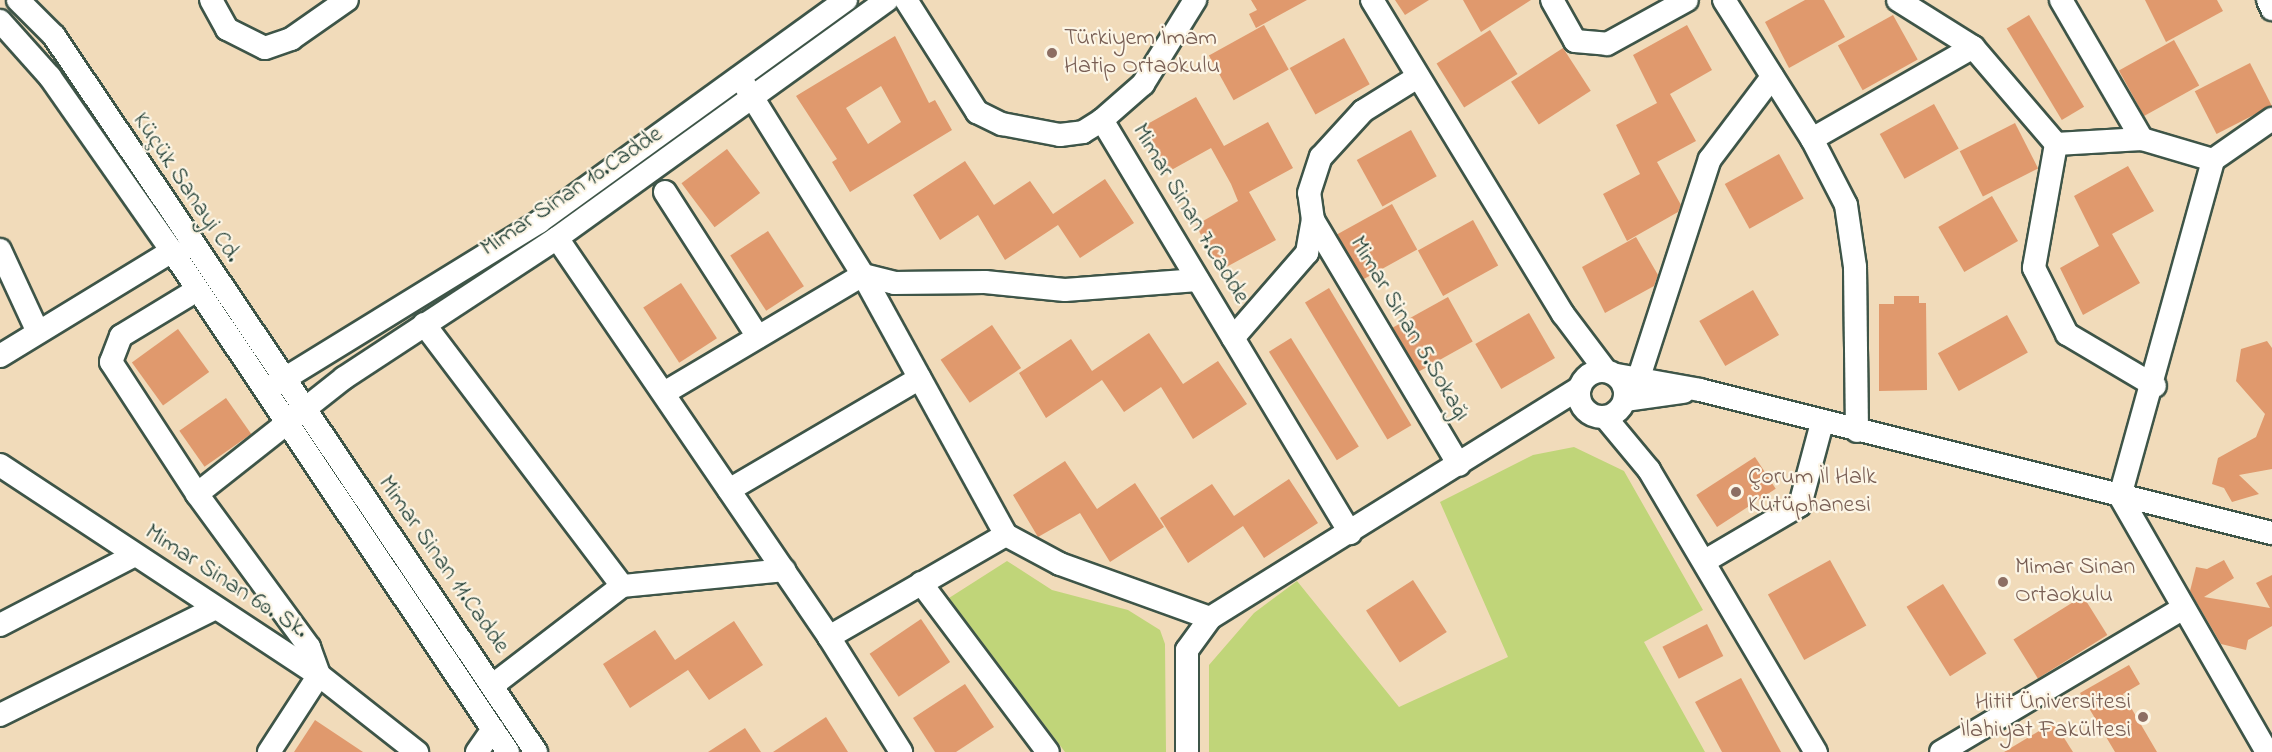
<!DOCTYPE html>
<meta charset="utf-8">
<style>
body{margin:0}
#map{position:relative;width:2272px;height:752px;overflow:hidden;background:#f1dbba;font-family:"Indie Flower",sans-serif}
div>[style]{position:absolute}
.green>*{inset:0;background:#c0d579}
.building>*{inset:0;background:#e0996d;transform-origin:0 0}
.roads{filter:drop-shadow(2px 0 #3e5548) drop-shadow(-2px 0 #3e5548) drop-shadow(0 2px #3e5548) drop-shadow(0 -2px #3e5548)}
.minor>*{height:22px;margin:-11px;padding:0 11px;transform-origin:11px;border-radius:11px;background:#fff}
.minor>.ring{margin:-11px;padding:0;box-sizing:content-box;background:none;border:22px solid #fff;border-radius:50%}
.dots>*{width:16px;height:16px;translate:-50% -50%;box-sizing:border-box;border:3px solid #fcf5e5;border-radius:50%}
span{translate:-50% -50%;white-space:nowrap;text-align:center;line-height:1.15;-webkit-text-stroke:4.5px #fcf5e5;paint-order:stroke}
.education-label{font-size:24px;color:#785e54}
.left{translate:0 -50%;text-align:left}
.right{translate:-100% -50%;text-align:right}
.street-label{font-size:24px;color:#1f3d34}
</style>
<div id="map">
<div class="green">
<div style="clip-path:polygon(1574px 447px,1624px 471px,1703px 610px,1644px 642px,1705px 752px,1209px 752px,1209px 665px,1254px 613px,1297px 581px,1399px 707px,1508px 657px,1440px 502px,1533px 455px)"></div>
<div style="clip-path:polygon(1007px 561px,1052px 590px,1128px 610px,1160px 630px,1165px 644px,1166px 752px,1065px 752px,949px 598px)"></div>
</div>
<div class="building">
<div style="clip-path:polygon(1251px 0,1307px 0,1256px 28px,1249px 14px,1257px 10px)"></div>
<div style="clip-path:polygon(1395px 0,1429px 0,1405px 15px)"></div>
<div style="clip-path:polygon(1463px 0,1531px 0,1481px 32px)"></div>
<div style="clip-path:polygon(1805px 0,1824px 0,1845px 37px,1789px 68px,1765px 22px)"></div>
<div style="clip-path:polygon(2145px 0,2217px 0,2223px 11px,2166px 42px)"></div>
<div style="left:1893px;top:15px;width:51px;height:63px;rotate:61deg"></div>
<div style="left:2029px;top:15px;width:107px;height:26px;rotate:59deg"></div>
<div style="left:1264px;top:25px;width:51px;height:63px;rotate:61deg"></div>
<div style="clip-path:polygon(1687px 25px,1712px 70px,1670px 94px,1696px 141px,1657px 162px,1681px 205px,1678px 212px,1627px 241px,1603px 194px,1640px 174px,1616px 125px,1657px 103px,1633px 55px)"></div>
<div style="left:1490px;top:30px;width:52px;height:63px;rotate:58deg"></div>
<div style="clip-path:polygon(evenodd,895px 36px,929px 103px,935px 100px,952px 130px,850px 192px,832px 162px,837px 159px,796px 96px,895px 36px,881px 86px,901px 122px,868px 144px,846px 108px,881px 86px)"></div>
<div style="left:1344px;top:38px;width:53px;height:62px;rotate:61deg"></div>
<div style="left:2174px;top:40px;width:52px;height:63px;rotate:61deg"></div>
<div style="left:1563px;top:48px;width:51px;height:62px;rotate:57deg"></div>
<div style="left:2250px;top:63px;width:48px;height:62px;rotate:63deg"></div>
<div style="clip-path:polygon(1196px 97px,1224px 146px,1268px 122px,1293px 168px,1249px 192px,1276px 240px,1219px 271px,1196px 225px,1238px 201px,1231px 184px,1211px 148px,1166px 173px,1142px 127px)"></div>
<div style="left:1934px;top:104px;width:51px;height:62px;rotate:61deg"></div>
<div style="left:2015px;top:123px;width:51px;height:62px;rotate:63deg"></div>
<div style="left:1411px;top:130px;width:53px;height:62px;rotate:61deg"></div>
<div style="left:727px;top:149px;width:55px;height:57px;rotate:53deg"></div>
<div style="left:1779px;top:154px;width:51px;height:62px;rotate:61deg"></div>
<div style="clip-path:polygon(965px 161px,994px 205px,1030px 181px,1053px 214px,1105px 179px,1134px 223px,1080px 258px,1058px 225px,1005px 260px,978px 215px,940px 240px,913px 195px)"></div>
<div style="clip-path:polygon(2128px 166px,2154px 211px,2112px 234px,2140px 283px,2083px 315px,2060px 268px,2099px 246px,2074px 196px)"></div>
<div style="left:1992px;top:196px;width:52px;height:62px;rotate:60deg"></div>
<div style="left:1392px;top:204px;width:52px;height:63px;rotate:61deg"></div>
<div style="left:1473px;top:220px;width:52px;height:63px;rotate:61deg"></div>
<div style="left:768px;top:231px;width:66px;height:45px;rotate:57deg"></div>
<div style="clip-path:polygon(1636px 237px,1658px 275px,1654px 286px,1605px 313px,1582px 267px)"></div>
<div style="left:681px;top:283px;width:66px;height:45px;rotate:57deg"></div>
<div style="left:1329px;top:288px;width:160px;height:28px;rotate:59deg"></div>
<div style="left:1753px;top:290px;width:52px;height:62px;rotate:60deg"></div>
<div style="clip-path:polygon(1894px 296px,1919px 296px,1919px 303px,1926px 303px,1927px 390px,1879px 391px,1879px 304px,1894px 304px)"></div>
<div style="left:1448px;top:297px;width:51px;height:63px;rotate:61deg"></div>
<div style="left:1529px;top:313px;width:52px;height:62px;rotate:60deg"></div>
<div style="left:2007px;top:315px;width:43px;height:79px;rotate:61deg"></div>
<div style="left:992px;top:325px;width:52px;height:62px;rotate:56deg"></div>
<div style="left:178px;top:329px;width:53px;height:57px;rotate:54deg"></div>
<div style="clip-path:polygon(1149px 333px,1183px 384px,1218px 361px,1247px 404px,1193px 439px,1161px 387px,1124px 412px,1102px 380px,1046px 418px,1019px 373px,1071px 339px,1092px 371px)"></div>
<div style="left:1291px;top:338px;width:128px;height:26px;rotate:58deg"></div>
<div style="clip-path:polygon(2267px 341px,2272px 348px,2272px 469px,2239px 475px,2259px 494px,2232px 502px,2224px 488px,2212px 484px,2218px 458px,2256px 437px,2265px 414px,2236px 381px,2241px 349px)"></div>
<div style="left:226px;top:398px;width:44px;height:57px;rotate:55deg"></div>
<div style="left:1755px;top:457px;width:38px;height:70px;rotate:57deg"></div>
<div style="clip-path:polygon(1065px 461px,1097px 509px,1135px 483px,1164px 527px,1110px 562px,1080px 513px,1038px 537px,1013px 495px)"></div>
<div style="clip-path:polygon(1289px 479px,1318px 523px,1264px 558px,1243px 526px,1188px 563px,1160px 518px,1212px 484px,1234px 516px)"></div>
<div style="left:1830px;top:560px;width:75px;height:71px;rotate:61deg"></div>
<div style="clip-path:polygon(2224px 560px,2234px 578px,2204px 597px,2270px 608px,2256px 583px,2272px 575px,2272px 626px,2248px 640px,2246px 650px,2221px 644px,2190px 591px,2196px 567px,2207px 569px)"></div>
<div style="left:1413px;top:580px;width:62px;height:56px;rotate:57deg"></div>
<div style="left:1943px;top:584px;width:82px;height:43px;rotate:58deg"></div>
<div style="left:2083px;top:596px;width:46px;height:82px;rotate:58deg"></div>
<div style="left:921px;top:619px;width:52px;height:62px;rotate:56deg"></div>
<div style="clip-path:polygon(734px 621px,763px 665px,709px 700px,688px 670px,630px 708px,603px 664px,655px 630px,675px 660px)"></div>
<div style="left:1707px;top:624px;width:36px;height:50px;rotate:63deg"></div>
<div style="clip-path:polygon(2129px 665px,2140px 684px,2123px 694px,2157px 752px,2115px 752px,2080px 693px)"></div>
<div style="clip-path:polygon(1741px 678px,1781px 752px,1722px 752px,1695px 702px)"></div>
<div style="clip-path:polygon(965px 684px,994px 727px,956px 752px,935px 752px,913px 718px)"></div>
<div style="clip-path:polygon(826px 717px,848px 752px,773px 752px)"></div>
<div style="clip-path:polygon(315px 720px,363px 752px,294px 752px)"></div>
<div style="clip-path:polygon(2054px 722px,2073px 752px,2004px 752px)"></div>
<div style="clip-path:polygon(745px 728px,761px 752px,708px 752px)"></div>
</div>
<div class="roads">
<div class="minor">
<div style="left:18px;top:0;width:51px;rotate:45deg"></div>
<div style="left:54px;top:36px;width:863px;rotate:56.05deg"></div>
<div style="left:211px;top:0;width:33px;rotate:61deg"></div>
<div style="left:227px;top:29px;width:42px;rotate:26.6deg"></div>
<div style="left:265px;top:48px;width:28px;rotate:-19deg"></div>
<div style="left:291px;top:39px;width:68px;rotate:-34.9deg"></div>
<div style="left:906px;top:0;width:133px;rotate:57.6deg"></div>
<div style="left:977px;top:112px;width:28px;rotate:26deg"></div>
<div style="left:1002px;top:124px;width:59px;rotate:10.7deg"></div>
<div style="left:1060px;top:135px;width:23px;rotate:-7deg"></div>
<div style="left:1083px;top:132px;width:22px;rotate:-32deg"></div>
<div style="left:1102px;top:120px;width:482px;rotate:59deg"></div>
<div style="left:1372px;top:0;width:368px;rotate:58.7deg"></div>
<div style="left:1563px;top:314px;width:70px;rotate:53.1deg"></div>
<div style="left:1552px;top:0;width:47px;rotate:60.7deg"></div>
<div style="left:1575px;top:41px;width:32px;rotate:5deg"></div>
<div style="left:1607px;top:44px;width:91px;rotate:-28.8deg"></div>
<div style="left:1724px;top:0;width:165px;rotate:57.7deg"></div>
<div style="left:1812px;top:139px;width:74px;rotate:62.7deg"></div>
<div style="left:1846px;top:205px;width:63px;rotate:81.7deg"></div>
<div style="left:1855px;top:267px;width:164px;rotate:89.3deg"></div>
<div style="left:1898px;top:0;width:89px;rotate:32.1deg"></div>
<div style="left:1973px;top:47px;width:128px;rotate:49.4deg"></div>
<div style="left:2056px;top:144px;width:126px;rotate:100.1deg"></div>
<div style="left:2034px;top:268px;width:74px;rotate:63.4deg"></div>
<div style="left:2067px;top:334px;width:102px;rotate:30.6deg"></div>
<div style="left:2061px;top:0;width:161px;rotate:59.8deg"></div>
<div style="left:2142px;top:139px;width:74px;rotate:16.5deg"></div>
<div style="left:2268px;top:0;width:10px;rotate:66deg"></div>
<div style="left:0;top:21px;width:75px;rotate:48.2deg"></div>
<div style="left:50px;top:77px;width:213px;rotate:55deg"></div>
<div style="left:172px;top:251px;width:603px;rotate:56.15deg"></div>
<div style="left:741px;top:79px;width:231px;rotate:58.1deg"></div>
<div style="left:863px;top:275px;width:297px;rotate:61.2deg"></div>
<div style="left:1006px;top:535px;width:61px;rotate:28.2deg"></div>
<div style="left:1060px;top:564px;width:159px;rotate:19.8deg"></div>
<div style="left:1102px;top:120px;width:55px;rotate:-41.3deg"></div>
<div style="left:1143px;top:84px;width:99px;rotate:-58.2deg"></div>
<div style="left:1812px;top:139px;width:185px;rotate:-29.7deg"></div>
<div style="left:2056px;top:144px;width:86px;rotate:-3.3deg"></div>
<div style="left:665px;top:192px;width:172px;rotate:57.3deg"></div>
<div style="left:1313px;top:220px;width:285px;rotate:59.2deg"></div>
<div style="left:557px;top:238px;width:483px;rotate:55.7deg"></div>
<div style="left:829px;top:637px;width:136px;rotate:57.9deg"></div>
<div style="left:0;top:250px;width:88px;rotate:65.2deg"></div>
<div style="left:197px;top:290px;width:89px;rotate:148.8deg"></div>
<div style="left:121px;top:336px;width:28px;rotate:111deg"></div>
<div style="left:111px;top:362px;width:158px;rotate:56.9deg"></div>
<div style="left:197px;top:494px;width:190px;rotate:53.8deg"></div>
<div style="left:309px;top:647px;width:30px;rotate:70deg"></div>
<div style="left:319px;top:675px;width:92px;rotate:123deg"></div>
<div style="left:424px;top:324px;width:328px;rotate:52.9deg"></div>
<div style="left:1233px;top:338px;width:113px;rotate:-49deg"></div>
<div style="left:1307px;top:253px;width:34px;rotate:-80deg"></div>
<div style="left:1313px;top:220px;width:27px;rotate:-98deg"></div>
<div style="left:1309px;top:193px;width:38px;rotate:-72deg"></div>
<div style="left:1321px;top:157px;width:62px;rotate:-47.6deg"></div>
<div style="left:1363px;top:111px;width:62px;rotate:-31.9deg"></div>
<div style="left:0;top:356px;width:202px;rotate:-31.4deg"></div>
<div class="ring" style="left:1579px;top:371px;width:24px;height:24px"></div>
<div style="left:1617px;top:375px;width:84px;rotate:10.2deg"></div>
<div style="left:1700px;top:390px;width:590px;rotate:14.04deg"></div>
<div style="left:1639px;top:377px;width:229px;rotate:-72deg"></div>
<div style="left:1710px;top:159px;width:103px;rotate:-52.9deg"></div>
<div style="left:271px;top:387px;width:315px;rotate:-31.6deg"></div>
<div style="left:539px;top:222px;width:379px;rotate:-35.9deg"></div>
<div style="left:664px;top:393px;width:231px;rotate:-30.7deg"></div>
<div style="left:863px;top:275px;width:32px;rotate:14deg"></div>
<div style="left:894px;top:283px;width:91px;rotate:-0.6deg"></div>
<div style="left:985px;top:282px;width:80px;rotate:5.7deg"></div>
<div style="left:1065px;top:290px;width:133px;rotate:-4.3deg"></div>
<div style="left:1625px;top:400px;width:59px;rotate:-7.9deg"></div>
<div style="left:1605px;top:417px;width:69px;rotate:50.3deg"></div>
<div style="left:1649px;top:470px;width:328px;rotate:59.4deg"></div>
<div style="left:0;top:465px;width:382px;rotate:33.4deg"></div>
<div style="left:319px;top:675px;width:125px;rotate:38.2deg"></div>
<div style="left:729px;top:490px;width:221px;rotate:-30.4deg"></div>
<div style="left:197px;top:494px;width:187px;rotate:-38.3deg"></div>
<div style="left:344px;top:378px;width:255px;rotate:-33.3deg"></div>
<div style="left:557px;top:238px;width:407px;rotate:-35.8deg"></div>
<div style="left:1705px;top:561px;width:110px;rotate:-30.5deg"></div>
<div style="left:1800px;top:505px;width:85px;rotate:-75deg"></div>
<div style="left:921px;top:583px;width:211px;rotate:53.1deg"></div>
<div style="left:0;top:625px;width:152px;rotate:-27.4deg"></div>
<div style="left:829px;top:637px;width:204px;rotate:-30deg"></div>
<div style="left:493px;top:685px;width:163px;rotate:-37.5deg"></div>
<div style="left:622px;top:586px;width:163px;rotate:-5.6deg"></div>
<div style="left:0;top:715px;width:241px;rotate:-26.4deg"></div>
<div style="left:477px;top:752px;width:28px;rotate:-55deg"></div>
<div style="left:1187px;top:752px;width:102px;rotate:-90deg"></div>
<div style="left:1187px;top:650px;width:39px;rotate:-54deg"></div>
<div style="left:1210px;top:618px;width:435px;rotate:-31.9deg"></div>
<div style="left:1941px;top:752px;width:282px;rotate:-30.7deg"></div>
<div style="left:2267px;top:752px;width:295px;rotate:-119.9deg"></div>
<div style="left:2120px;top:496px;width:349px;rotate:-74.5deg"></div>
<div style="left:2213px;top:160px;width:72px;rotate:-34.8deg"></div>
</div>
</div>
<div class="dots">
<div style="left:1052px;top:53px;background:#8d6e63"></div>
<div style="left:1736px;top:492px;background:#8d6e63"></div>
<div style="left:2003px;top:582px;background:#8d6e63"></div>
<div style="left:2143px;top:717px;background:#8d6e63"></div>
</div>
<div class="education-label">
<span class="left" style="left:1064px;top:53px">Türkiyem İmam<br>Hatip Ortaokulu</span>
<span class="left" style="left:1748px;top:492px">Çorum İl Halk<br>Kütüphanesi</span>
<span class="left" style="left:2015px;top:582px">Mimar Sinan<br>Ortaokulu</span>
<span class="right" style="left:2131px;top:717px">Hitit Üniversitesi<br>İlahiyat Fakültesi</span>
</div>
<div class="street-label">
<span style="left:186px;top:188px;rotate:56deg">Küçük Sanayi Cd.</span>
<span style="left:572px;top:192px;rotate:-34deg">Mimar Sinan 10.Cadde</span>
<span style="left:1190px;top:214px;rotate:59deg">Mimar Sinan 7.Cadde</span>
<span style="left:1409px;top:329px;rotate:59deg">Mimar Sinan 5.Sokağı</span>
<span style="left:443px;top:565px;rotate:55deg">Mimar Sinan 11.Cadde</span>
<span style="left:226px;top:582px;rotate:33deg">Mimar Sinan 60. Sk.</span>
</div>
</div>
